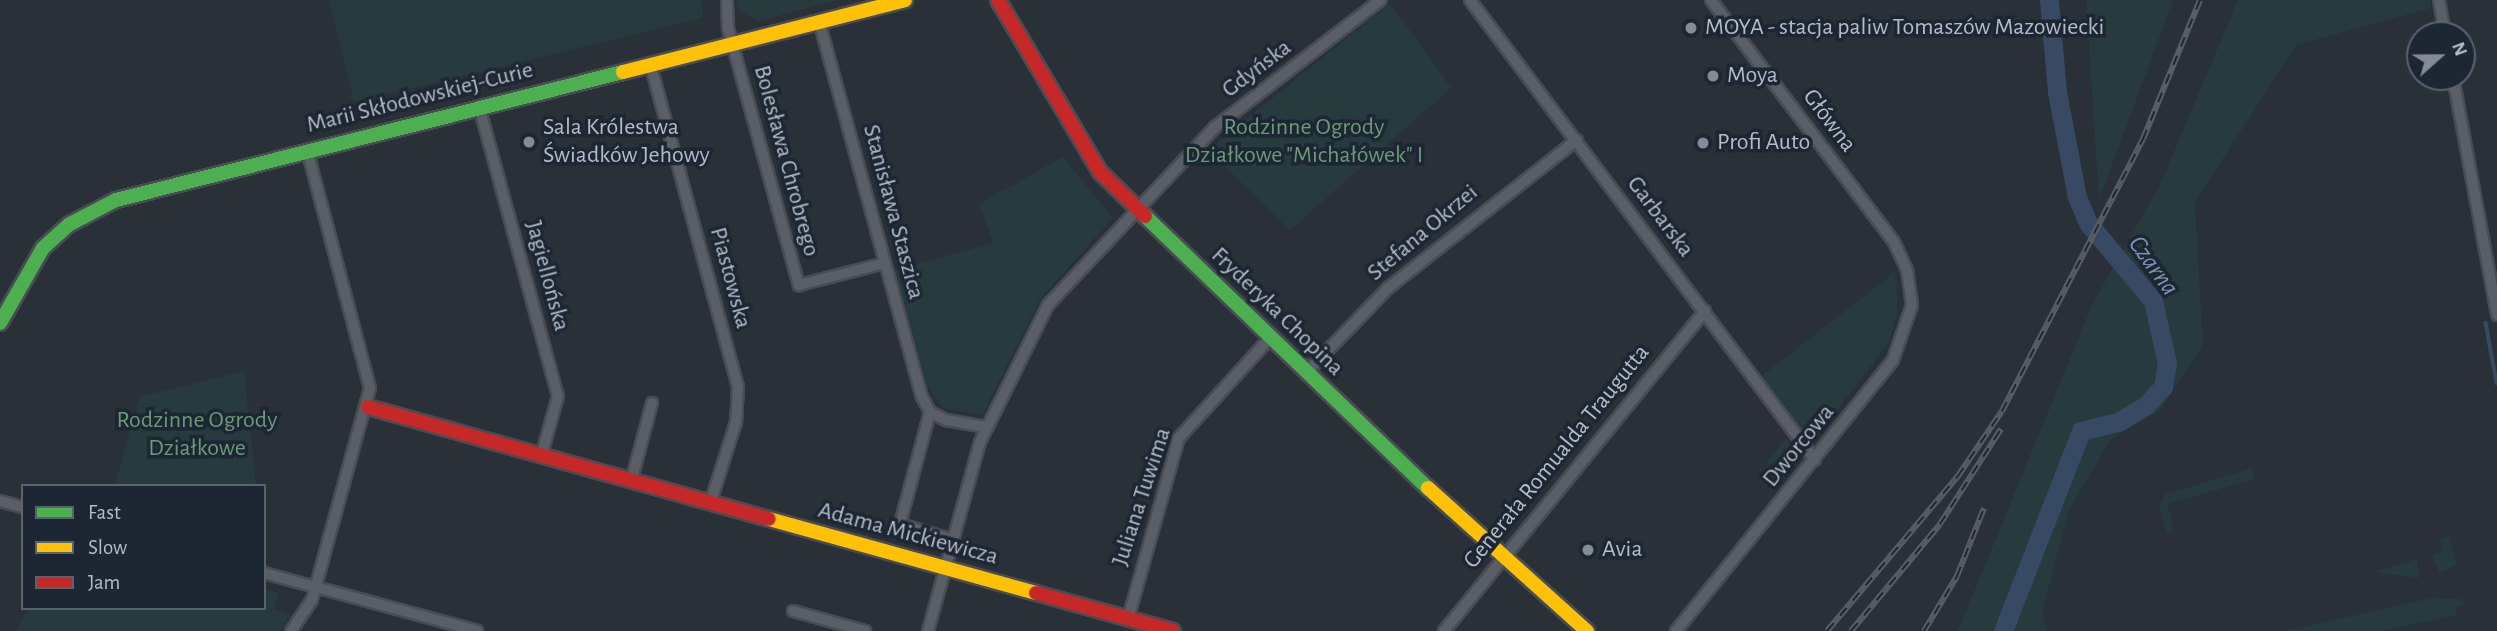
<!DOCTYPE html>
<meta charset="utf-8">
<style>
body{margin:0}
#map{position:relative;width:2497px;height:631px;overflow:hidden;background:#2a3038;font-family:"Alegreya Sans",sans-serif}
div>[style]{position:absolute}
.green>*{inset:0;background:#273a3e}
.stream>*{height:3.5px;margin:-1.75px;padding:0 1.75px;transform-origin:1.75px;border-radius:1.75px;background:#384963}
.river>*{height:19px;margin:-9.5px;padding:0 9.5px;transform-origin:9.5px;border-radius:9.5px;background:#384963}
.roads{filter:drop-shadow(2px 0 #484c53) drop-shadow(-2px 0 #484c53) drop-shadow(0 2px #484c53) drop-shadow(0 -2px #484c53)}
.street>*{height:10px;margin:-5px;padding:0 5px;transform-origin:5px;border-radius:5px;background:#5a5e66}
.fast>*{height:14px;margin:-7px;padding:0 7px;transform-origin:7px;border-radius:7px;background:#4caf50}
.slow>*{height:14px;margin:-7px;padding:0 7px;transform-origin:7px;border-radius:7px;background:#ffc107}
.jam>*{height:14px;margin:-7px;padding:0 7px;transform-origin:7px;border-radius:7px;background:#c62828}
.rail>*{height:6px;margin-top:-3px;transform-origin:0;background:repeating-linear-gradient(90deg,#1d2633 0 10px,#595d64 0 20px);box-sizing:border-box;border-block:2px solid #595d64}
.dots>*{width:19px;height:19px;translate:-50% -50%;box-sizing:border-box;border:4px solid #1d2633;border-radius:50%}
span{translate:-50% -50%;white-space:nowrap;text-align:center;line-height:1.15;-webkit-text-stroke:7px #1d2633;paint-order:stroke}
.poi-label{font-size:24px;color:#b4bcc9}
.left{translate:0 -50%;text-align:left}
.street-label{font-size:24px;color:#b4bcc9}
.park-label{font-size:24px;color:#6b9a76}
.water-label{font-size:26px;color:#7c92b1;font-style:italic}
.legend{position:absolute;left:21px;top:484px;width:245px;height:126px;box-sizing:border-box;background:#1d2633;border:2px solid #59626f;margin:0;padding:9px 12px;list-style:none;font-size:21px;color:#b4bcc9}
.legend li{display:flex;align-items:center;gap:14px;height:35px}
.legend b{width:35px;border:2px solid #59626f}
.north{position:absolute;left:2406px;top:21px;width:70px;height:70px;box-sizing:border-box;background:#1d2633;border:2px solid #59626f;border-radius:50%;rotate:69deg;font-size:19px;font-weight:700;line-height:28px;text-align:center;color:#b4bcc9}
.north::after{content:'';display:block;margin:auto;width:24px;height:32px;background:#848b96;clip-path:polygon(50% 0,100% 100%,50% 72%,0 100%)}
</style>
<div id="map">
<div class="green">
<div style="clip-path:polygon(329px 0,702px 0,703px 18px,354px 102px)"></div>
<div style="clip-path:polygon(736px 0,839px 0,758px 21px,738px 10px)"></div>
<div style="clip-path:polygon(2086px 0,2173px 0,2099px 200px)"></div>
<div style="clip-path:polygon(2238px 0,2430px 0,2431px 8px,2296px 45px,2195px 202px,2203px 345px,2160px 410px,2110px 440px,2068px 512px,2042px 613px,2047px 631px,1958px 631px,2092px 305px,2160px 185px)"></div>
<div style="clip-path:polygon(1390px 3px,1451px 88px,1290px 230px,1208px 150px)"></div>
<div style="clip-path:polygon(1063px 157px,1113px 218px,1041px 298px,982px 415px,943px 408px,927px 385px,895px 270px,993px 243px,979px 204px)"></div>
<div style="clip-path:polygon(1895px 272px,1898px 311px,1889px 342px,1814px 440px,1804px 438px,1759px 378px)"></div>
<div style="clip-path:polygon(244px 371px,256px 486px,115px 486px,139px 397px)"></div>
<div style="clip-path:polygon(1786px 438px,1800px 460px,1793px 468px,1766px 463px)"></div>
<div style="clip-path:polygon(2252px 468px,2255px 479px,2167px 504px,2174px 531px,2167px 534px,2159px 507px,2164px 495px)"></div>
<div style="clip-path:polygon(2449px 536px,2457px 565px,2439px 573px,2432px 555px,2443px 552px,2440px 539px)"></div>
<div style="clip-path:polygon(2417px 559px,2419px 578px,2374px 572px)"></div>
<div style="clip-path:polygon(264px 589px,278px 593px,274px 609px,291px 615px,280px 631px,15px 631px,30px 608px,264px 608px)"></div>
<div style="clip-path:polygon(2432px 598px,2461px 599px,2469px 609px,2464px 605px,2455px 607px,2457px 615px,2382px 631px,2285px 631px)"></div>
</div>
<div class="stream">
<div style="left:2486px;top:323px;width:61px;rotate:79.6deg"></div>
</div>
<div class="river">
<div style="left:2003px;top:631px;width:215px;rotate:-68.7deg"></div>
<div style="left:2081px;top:431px;width:38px;rotate:-14deg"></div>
<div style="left:2118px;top:422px;width:33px;rotate:-31deg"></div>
<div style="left:2146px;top:405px;width:25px;rotate:-47deg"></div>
<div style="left:2163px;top:387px;width:24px;rotate:-81deg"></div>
<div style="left:2167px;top:363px;width:64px;rotate:-102.7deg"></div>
<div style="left:2153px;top:301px;width:102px;rotate:-129.8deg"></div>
<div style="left:2088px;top:223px;width:28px;rotate:-113deg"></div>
<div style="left:2077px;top:197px;width:107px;rotate:-100.8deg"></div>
<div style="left:2057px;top:92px;width:92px;rotate:-95deg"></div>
</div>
<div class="roads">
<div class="street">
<div style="left:727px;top:0;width:28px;rotate:88deg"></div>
<div style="left:728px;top:28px;width:267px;rotate:74.6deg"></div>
<div style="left:799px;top:285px;width:89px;rotate:-14.3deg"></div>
<div style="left:1470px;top:0;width:575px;rotate:53.13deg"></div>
<div style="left:2439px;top:0;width:36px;rotate:80deg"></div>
<div style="left:819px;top:21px;width:390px;rotate:74.7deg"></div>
<div style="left:922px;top:397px;width:17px;rotate:62deg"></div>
<div style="left:930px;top:412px;width:18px;rotate:27deg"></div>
<div style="left:946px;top:420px;width:41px;rotate:9.9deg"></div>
<div style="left:650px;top:63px;width:336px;rotate:74.8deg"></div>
<div style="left:738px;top:387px;width:35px;rotate:93deg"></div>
<div style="left:736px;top:422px;width:86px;rotate:107.6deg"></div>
<div style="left:2453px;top:77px;width:242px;rotate:79.5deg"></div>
<div style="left:479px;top:106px;width:301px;rotate:74.8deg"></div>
<div style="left:558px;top:396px;width:63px;rotate:105.6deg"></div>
<div style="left:1307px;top:372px;width:117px;rotate:-46deg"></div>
<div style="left:1388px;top:288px;width:240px;rotate:-38.1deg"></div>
<div style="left:930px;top:412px;width:116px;rotate:105deg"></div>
<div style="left:900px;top:524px;width:55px;rotate:16.8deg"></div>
<div style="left:631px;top:482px;width:82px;rotate:-75.1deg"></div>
<div style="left:0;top:501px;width:24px;rotate:15deg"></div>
<div style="left:264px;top:573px;width:221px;rotate:15.2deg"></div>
<div style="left:793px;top:611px;width:75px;rotate:15.5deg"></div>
<div style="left:1128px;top:619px;width:188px;rotate:-74.3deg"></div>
<div style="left:1179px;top:438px;width:137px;rotate:-47.7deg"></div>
<div style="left:291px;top:631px;width:37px;rotate:-56deg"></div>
<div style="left:312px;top:600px;width:220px;rotate:-74.7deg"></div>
<div style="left:370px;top:388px;width:246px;rotate:-104.8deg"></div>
<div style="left:928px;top:631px;width:196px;rotate:-74.6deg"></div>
<div style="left:980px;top:442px;width:153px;rotate:-63.6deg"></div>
<div style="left:1048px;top:305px;width:243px;rotate:-46.8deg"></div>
<div style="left:1214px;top:128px;width:210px;rotate:-37.5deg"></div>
<div style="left:1444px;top:631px;width:413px;rotate:-50.8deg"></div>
<div style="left:1676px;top:631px;width:347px;rotate:-51.3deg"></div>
<div style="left:1893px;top:360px;width:58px;rotate:-70.9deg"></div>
<div style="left:1912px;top:305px;width:35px;rotate:-98deg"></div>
<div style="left:1907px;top:270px;width:31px;rotate:-115deg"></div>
<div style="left:1894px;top:242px;width:303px;rotate:-127.1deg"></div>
</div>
<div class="fast">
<div style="left:1145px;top:216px;width:393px;rotate:43.9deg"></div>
<div style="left:0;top:323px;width:86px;rotate:-60.2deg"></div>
<div style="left:43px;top:248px;width:36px;rotate:-42deg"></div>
<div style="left:70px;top:224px;width:52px;rotate:-27.6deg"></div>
<div style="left:116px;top:200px;width:523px;rotate:-14.17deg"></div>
</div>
<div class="slow">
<div style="left:623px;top:72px;width:291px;rotate:-14.3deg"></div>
<div style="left:1428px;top:488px;width:214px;rotate:42deg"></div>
<div style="left:769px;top:519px;width:277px;rotate:15.5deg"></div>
</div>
<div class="jam">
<div style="left:998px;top:0;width:200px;rotate:59.3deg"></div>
<div style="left:1100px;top:172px;width:63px;rotate:44.4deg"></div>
<div style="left:368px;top:407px;width:416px;rotate:15.6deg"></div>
<div style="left:1036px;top:593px;width:142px;rotate:15.5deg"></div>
</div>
</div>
<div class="rail">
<div style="left:1827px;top:631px;width:203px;rotate:-49.8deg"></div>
<div style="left:1958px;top:476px;width:78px;rotate:-55.9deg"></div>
<div style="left:2002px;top:411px;width:306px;rotate:-62.6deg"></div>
<div style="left:2143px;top:139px;width:150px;rotate:-67.7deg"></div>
<div style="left:1851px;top:631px;width:139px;rotate:-50.2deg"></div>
<div style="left:1940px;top:524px;width:113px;rotate:-57.3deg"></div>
<div style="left:1924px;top:631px;width:64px;rotate:-59deg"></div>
<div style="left:1957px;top:576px;width:73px;rotate:-68.3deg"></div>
</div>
<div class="dots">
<div style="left:1691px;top:28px;background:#848b96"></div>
<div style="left:1713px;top:76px;background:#848b96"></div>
<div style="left:529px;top:142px;background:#848b96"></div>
<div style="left:1703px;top:143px;background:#848b96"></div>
<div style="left:1588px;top:550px;background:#848b96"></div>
</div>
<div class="poi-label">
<span class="left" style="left:1705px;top:28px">MOYA - stacja paliw Tomaszów Mazowiecki</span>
<span class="left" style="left:1727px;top:76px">Moya</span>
<span class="left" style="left:543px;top:142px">Sala Królestwa<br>Świadków Jehowy</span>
<span class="left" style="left:1717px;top:143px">Profi Auto</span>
<span class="left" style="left:1602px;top:550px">Avia</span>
</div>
<div class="street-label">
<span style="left:1257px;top:69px;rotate:-37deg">Gdyńska</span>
<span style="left:420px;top:98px;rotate:-14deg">Marii Skłodowskiej-Curie</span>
<span style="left:1829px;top:121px;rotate:53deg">Główna</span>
<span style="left:786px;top:161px;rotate:75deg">Bolesława Chrobrego</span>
<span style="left:893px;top:212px;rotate:75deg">Stanisława Staszica</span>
<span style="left:1660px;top:217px;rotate:53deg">Garbarska</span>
<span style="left:1423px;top:233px;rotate:-40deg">Stefana Okrzei</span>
<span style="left:547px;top:276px;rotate:75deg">Jagiellońska</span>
<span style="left:730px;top:278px;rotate:75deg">Piastowska</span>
<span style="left:1277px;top:312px;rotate:44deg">Fryderyka Chopina</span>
<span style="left:1799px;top:446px;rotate:-51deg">Dworcowa</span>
<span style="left:1557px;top:457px;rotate:-51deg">Generała Romualda Traugutta</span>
<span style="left:1142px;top:497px;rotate:-72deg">Juliana Tuwima</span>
<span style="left:908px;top:534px;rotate:15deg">Adama Mickiewicza</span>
</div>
<div class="park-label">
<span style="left:1304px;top:142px">Rodzinne Ogrody<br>Działkowe "Michałówek" I</span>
<span style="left:197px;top:435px">Rodzinne Ogrody<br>Działkowe</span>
</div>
<div class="water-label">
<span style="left:2153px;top:266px;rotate:54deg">Czarna</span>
</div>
<ul class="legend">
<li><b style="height:9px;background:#4caf50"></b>Fast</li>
<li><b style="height:9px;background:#ffc107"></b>Slow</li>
<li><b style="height:9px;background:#c62828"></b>Jam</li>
</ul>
<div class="north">N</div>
</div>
